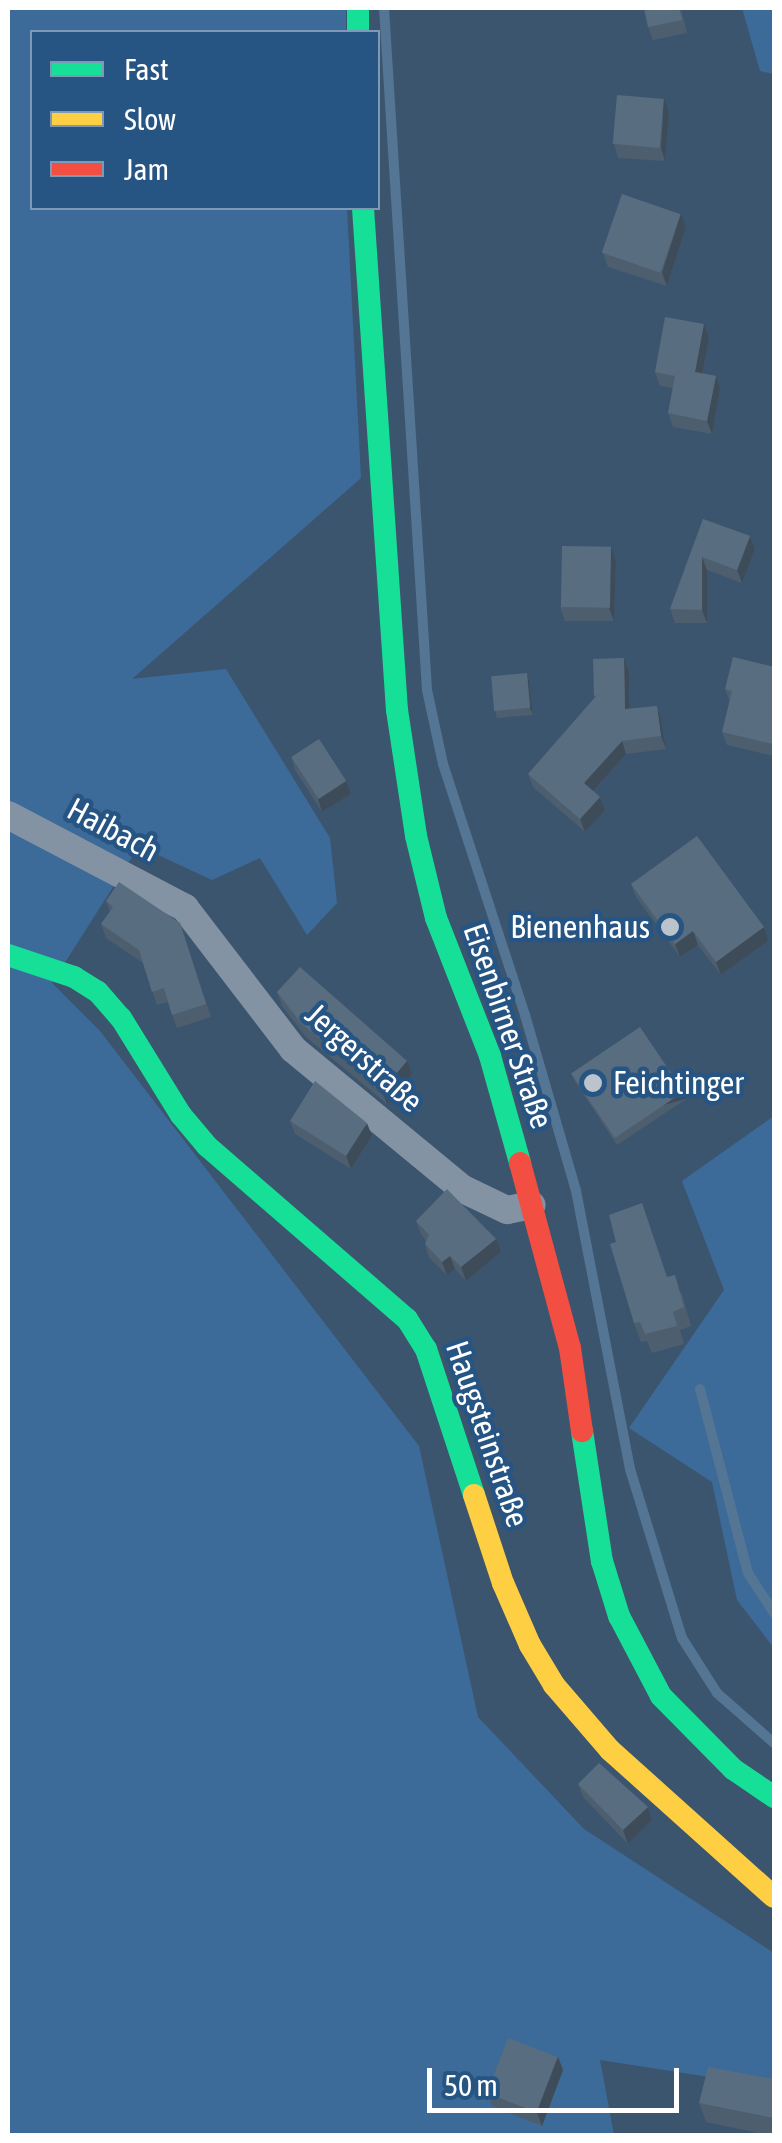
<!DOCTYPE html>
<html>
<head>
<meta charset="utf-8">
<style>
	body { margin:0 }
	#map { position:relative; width:782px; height:2143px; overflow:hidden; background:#3c556e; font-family:"Asap Condensed",sans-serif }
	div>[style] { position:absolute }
	.green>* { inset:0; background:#3c6b99 }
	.stream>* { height:10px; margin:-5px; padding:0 5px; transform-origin:5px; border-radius:5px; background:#557594 }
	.street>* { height:28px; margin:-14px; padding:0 14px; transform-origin:14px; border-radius:14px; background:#8393a4 }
	.fast>* { height:22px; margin:-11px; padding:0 11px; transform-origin:11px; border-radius:11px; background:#16e098 }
	.slow>* { height:22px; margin:-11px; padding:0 11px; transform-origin:11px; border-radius:11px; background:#ffcf43 }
	.jam>* { height:22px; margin:-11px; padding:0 11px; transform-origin:11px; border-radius:11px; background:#f24e42 }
	.wall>* { inset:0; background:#4d5e6f }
	.shaded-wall>* { inset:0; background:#3e4c5a; transform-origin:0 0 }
	.building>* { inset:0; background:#596d81; transform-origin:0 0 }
	.dots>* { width:28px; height:28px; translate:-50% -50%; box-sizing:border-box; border:5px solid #275583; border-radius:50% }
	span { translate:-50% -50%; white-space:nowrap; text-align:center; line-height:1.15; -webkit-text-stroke:9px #275583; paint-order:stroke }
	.street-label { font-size:32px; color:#fff }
	.poi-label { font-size:32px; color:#fff }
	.right { translate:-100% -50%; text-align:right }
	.left { translate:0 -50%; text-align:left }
	.frame { position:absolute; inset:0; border:10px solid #fff; pointer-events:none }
	.legend { position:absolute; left:30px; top:30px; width:350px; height:180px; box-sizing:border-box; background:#275583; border:2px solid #7d99b5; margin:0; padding:12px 18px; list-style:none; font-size:30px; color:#fff }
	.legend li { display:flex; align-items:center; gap:20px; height:50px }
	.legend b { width:50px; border:2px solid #7d99b5 }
	.scale { position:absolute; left:427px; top:2068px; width:252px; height:45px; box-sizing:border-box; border:5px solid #fff; border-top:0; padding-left:12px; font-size:30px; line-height:35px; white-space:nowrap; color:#fff; -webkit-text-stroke:8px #275583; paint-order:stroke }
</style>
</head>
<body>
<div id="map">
	<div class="green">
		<div style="clip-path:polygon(8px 8px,346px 8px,346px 32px,32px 32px,32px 208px,347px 208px,361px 478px,132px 679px,226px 669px,330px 838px,337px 903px,307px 935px,260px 858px,212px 880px,139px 846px,52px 983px,100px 1031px,419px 1446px,478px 1717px,584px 1829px,774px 1953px,774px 2087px,600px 2060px,614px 2135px,8px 2136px)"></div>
		<div style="clip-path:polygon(742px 8px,774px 8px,774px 74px,760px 71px)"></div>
		<div style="clip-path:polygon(774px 1116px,774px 1648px,737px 1600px,712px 1482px,629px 1428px,724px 1290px,682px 1181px)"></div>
	</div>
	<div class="stream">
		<div style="left:384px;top:8px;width:683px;rotate:86.39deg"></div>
		<div style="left:427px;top:690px;width:76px;rotate:77.8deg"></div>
		<div style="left:443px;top:764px;width:264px;rotate:71.9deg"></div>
		<div style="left:525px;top:1015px;width:183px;rotate:73.8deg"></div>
		<div style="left:576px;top:1191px;width:283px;rotate:79deg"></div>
		<div style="left:630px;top:1469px;width:177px;rotate:72.9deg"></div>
		<div style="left:682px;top:1638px;width:65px;rotate:57.5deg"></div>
		<div style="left:717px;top:1693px;width:76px;rotate:41.3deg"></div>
		<div style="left:700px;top:1389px;width:190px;rotate:75.4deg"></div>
		<div style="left:748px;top:1573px;width:48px;rotate:57deg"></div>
	</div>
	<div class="street">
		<div style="left:8px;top:815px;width:200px;rotate:27.7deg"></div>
		<div style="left:185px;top:908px;width:178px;rotate:52.5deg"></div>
		<div style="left:293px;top:1049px;width:220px;rotate:39.5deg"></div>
		<div style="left:463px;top:1189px;width:49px;rotate:25.5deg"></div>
		<div style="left:507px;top:1210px;width:25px;rotate:-11deg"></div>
	</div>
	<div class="fast">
		<div style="left:358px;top:8px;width:24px;rotate:90deg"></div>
		<div style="left:363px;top:208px;width:503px;rotate:86.13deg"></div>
		<div style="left:397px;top:710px;width:127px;rotate:81.4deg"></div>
		<div style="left:416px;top:836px;width:84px;rotate:76.3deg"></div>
		<div style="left:436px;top:918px;width:148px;rotate:68.6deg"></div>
		<div style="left:490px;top:1056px;width:111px;rotate:74.3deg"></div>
		<div style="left:8px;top:955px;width:70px;rotate:18.4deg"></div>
		<div style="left:74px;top:977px;width:28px;rotate:32deg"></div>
		<div style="left:98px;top:992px;width:35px;rotate:49deg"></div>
		<div style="left:121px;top:1018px;width:114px;rotate:58.3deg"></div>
		<div style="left:181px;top:1115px;width:40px;rotate:50deg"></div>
		<div style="left:207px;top:1146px;width:264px;rotate:40.9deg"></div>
		<div style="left:407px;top:1319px;width:36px;rotate:58deg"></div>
		<div style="left:426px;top:1349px;width:154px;rotate:71.8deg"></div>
		<div style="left:582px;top:1431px;width:132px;rotate:81.3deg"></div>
		<div style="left:602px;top:1561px;width:58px;rotate:72.8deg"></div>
		<div style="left:619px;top:1616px;width:90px;rotate:62.3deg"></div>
		<div style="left:661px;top:1696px;width:103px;rotate:45.4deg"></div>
		<div style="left:733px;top:1769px;width:50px;rotate:34.3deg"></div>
	</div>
	<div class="slow">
		<div style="left:474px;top:1495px;width:93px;rotate:71.8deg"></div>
		<div style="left:503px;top:1583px;width:68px;rotate:66.5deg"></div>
		<div style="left:530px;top:1645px;width:47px;rotate:59deg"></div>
		<div style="left:554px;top:1685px;width:86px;rotate:49.3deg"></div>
		<div style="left:610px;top:1750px;width:220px;rotate:41.9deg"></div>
	</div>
	<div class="jam">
		<div style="left:520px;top:1163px;width:192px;rotate:74.9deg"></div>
		<div style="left:570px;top:1348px;width:84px;rotate:81.8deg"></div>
	</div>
	<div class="wall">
		<div style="clip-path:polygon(681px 8px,687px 33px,653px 40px,648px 27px)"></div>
		<div style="clip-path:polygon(669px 112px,665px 161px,618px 158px,614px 144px)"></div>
		<div style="clip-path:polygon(686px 227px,667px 286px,608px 267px,603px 253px)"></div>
		<div style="clip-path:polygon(709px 338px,702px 373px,716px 376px,720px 389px,712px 434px,673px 427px,668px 413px,673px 388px,660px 386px,655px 372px)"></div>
		<div style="clip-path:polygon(703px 519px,750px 536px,755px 549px,742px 583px,707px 570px,707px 623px,675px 623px,670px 609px)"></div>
		<div style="clip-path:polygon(616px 561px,614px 621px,565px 621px,560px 607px)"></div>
		<div style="clip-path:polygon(624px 658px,629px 671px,630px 709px,657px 706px,661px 719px,666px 749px,626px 754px,594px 791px,600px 797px,605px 810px,585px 832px,533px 787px,528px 774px,595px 698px,594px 696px)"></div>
		<div style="clip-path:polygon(774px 667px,774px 756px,727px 745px,722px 732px,730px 702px,725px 689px)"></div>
		<div style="clip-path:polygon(527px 673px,529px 680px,533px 715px,497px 718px,495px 711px)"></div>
		<div style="clip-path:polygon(291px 757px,351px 794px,322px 812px,295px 770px)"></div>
		<div style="clip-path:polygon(631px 884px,768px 941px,721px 975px,698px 945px,680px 957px,636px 897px)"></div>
		<div style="clip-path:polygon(106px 901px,180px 923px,211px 1017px,177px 1028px,168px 1002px,157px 1005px,143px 963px,106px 938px,101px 924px,110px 912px)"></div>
		<div style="clip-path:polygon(277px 992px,412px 1074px,387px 1104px,306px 1037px,282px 1006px)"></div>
		<div style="clip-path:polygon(571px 1073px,684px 1092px,686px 1099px,617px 1145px,574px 1080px)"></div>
		<div style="clip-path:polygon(290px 1121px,372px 1136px,351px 1169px,295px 1134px)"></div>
		<div style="clip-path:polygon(416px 1221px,501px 1252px,466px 1281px,455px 1269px,447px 1275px,429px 1258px,425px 1244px,426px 1241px,421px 1234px)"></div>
		<div style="clip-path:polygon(668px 1277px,682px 1294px,691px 1326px,680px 1330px,684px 1344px,652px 1353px,647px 1341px,641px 1342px,634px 1323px)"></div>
		<div style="clip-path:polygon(578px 1784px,648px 1807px,652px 1820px,628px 1844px,583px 1797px)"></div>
		<div style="clip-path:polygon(558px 2057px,563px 2070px,542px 2126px,492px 2106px,487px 2093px)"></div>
		<div style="clip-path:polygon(774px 2079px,774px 2136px,706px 2122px,699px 2103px)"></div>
	</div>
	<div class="shaded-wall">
		<div style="clip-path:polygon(664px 99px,669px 112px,665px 161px,661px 148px)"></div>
		<div style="clip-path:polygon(681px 214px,686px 227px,667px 286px,662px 273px)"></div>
		<div style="clip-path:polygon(704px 324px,709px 338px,700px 385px,695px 372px)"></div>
		<div style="clip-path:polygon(716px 376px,720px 389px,712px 434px,707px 421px)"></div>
		<div style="clip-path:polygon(750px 536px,755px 549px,742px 583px,737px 570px)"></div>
		<div style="clip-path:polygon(611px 547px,616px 561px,614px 621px,609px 608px)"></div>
		<div style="clip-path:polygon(702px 557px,707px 570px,707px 623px,702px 610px)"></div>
		<div style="clip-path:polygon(624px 658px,629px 671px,630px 722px,625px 709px)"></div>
		<div style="clip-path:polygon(527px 673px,529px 680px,533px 715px,530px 708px)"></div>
		<div style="clip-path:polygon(657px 706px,661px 719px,666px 749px,661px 736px)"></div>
		<div style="clip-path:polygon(622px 741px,626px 754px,589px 796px,584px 783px)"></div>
		<div style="clip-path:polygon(346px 781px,351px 794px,322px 812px,318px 799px)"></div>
		<div style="clip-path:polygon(600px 797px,605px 810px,585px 832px,580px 819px)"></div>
		<div style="clip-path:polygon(764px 927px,768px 941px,721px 975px,716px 962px)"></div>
		<div style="clip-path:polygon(693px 931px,698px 945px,680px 957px,675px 944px)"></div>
		<div style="clip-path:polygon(407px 1061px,412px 1074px,387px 1104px,382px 1090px)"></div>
		<div style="left:684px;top:1092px;width:7px;height:83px;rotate:74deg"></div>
		<div style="clip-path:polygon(367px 1123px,372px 1136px,351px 1169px,346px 1156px)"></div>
		<div style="clip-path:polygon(496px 1239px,501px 1252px,466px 1281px,461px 1267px)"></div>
		<div style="clip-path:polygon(450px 1256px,455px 1269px,447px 1275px,442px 1262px)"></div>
		<div style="clip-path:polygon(648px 1807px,652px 1820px,628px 1844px,623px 1830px)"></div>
		<div style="clip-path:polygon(558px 2057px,563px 2070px,542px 2126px,537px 2112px)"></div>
	</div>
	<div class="building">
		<div style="clip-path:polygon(644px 8px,679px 8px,682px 20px,648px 27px)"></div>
		<div style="left:617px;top:95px;width:47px;height:49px;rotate:5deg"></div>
		<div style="left:622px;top:194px;width:62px;height:62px;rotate:19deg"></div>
		<div style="clip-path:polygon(665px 317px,704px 324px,695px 372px,716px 376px,707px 421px,668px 413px,675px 376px,655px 372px)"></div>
		<div style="clip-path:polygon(703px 519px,750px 536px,737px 570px,702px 557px,702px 610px,670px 609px)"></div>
		<div style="left:562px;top:546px;width:49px;height:61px;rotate:1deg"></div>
		<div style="clip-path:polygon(733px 657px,774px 667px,773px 744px,722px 732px,732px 691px,725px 689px)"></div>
		<div style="clip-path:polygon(624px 658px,625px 709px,657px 706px,661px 736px,622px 741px,584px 783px,600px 797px,580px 819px,528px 774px,597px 695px,594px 696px,593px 659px)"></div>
		<div style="left:527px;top:673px;width:35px;height:36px;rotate:85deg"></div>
		<div style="left:319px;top:739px;width:50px;height:33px;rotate:57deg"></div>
		<div style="clip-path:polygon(697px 836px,764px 927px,716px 962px,693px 931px,675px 944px,631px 884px)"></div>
		<div style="clip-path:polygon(119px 882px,180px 923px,206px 1004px,172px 1015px,164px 988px,152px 992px,139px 950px,101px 924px,113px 907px,106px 901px)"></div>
		<div style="clip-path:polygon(300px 967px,407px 1061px,382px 1090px,301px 1023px,277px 992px)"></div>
		<div style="left:640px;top:1027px;width:78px;height:83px;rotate:56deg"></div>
		<div style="clip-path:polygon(315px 1081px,367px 1123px,346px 1156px,290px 1121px)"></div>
		<div style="clip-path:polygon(447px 1189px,496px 1239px,461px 1267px,450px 1256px,442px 1262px,425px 1244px,429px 1235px,416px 1221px)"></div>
		<div style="clip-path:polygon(642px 1203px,667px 1277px,675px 1275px,684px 1307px,673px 1312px,677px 1326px,645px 1334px,640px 1322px,634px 1323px,610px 1244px,616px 1242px,609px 1215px)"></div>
		<div style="clip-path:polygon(599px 1763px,648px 1807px,623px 1830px,578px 1784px)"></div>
		<div style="left:508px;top:2038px;width:53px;height:59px;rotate:21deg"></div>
		<div style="clip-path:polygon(708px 2067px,774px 2079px,774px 2118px,699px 2103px)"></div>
	</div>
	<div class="dots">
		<div style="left:670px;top:927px;background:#bbc4cc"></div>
		<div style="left:593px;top:1083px;background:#bbc4cc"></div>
	</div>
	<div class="street-label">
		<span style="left:113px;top:830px;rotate:28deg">Haibach</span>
		<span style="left:508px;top:1026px;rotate:71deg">Eisenbirner Straße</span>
		<span style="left:364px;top:1058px;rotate:42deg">Jergerstraße</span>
		<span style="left:487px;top:1434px;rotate:71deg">Haugsteinstraße</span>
	</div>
	<div class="poi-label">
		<span class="right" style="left:650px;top:927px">Bienenhaus</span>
		<span class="left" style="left:613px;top:1083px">Feichtinger</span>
	</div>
	<div class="frame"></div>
	<ul class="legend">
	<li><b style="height:12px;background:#16e098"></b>Fast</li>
	<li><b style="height:12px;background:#ffcf43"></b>Slow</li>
	<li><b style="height:12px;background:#f24e42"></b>Jam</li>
	</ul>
	<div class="scale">50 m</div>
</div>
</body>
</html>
